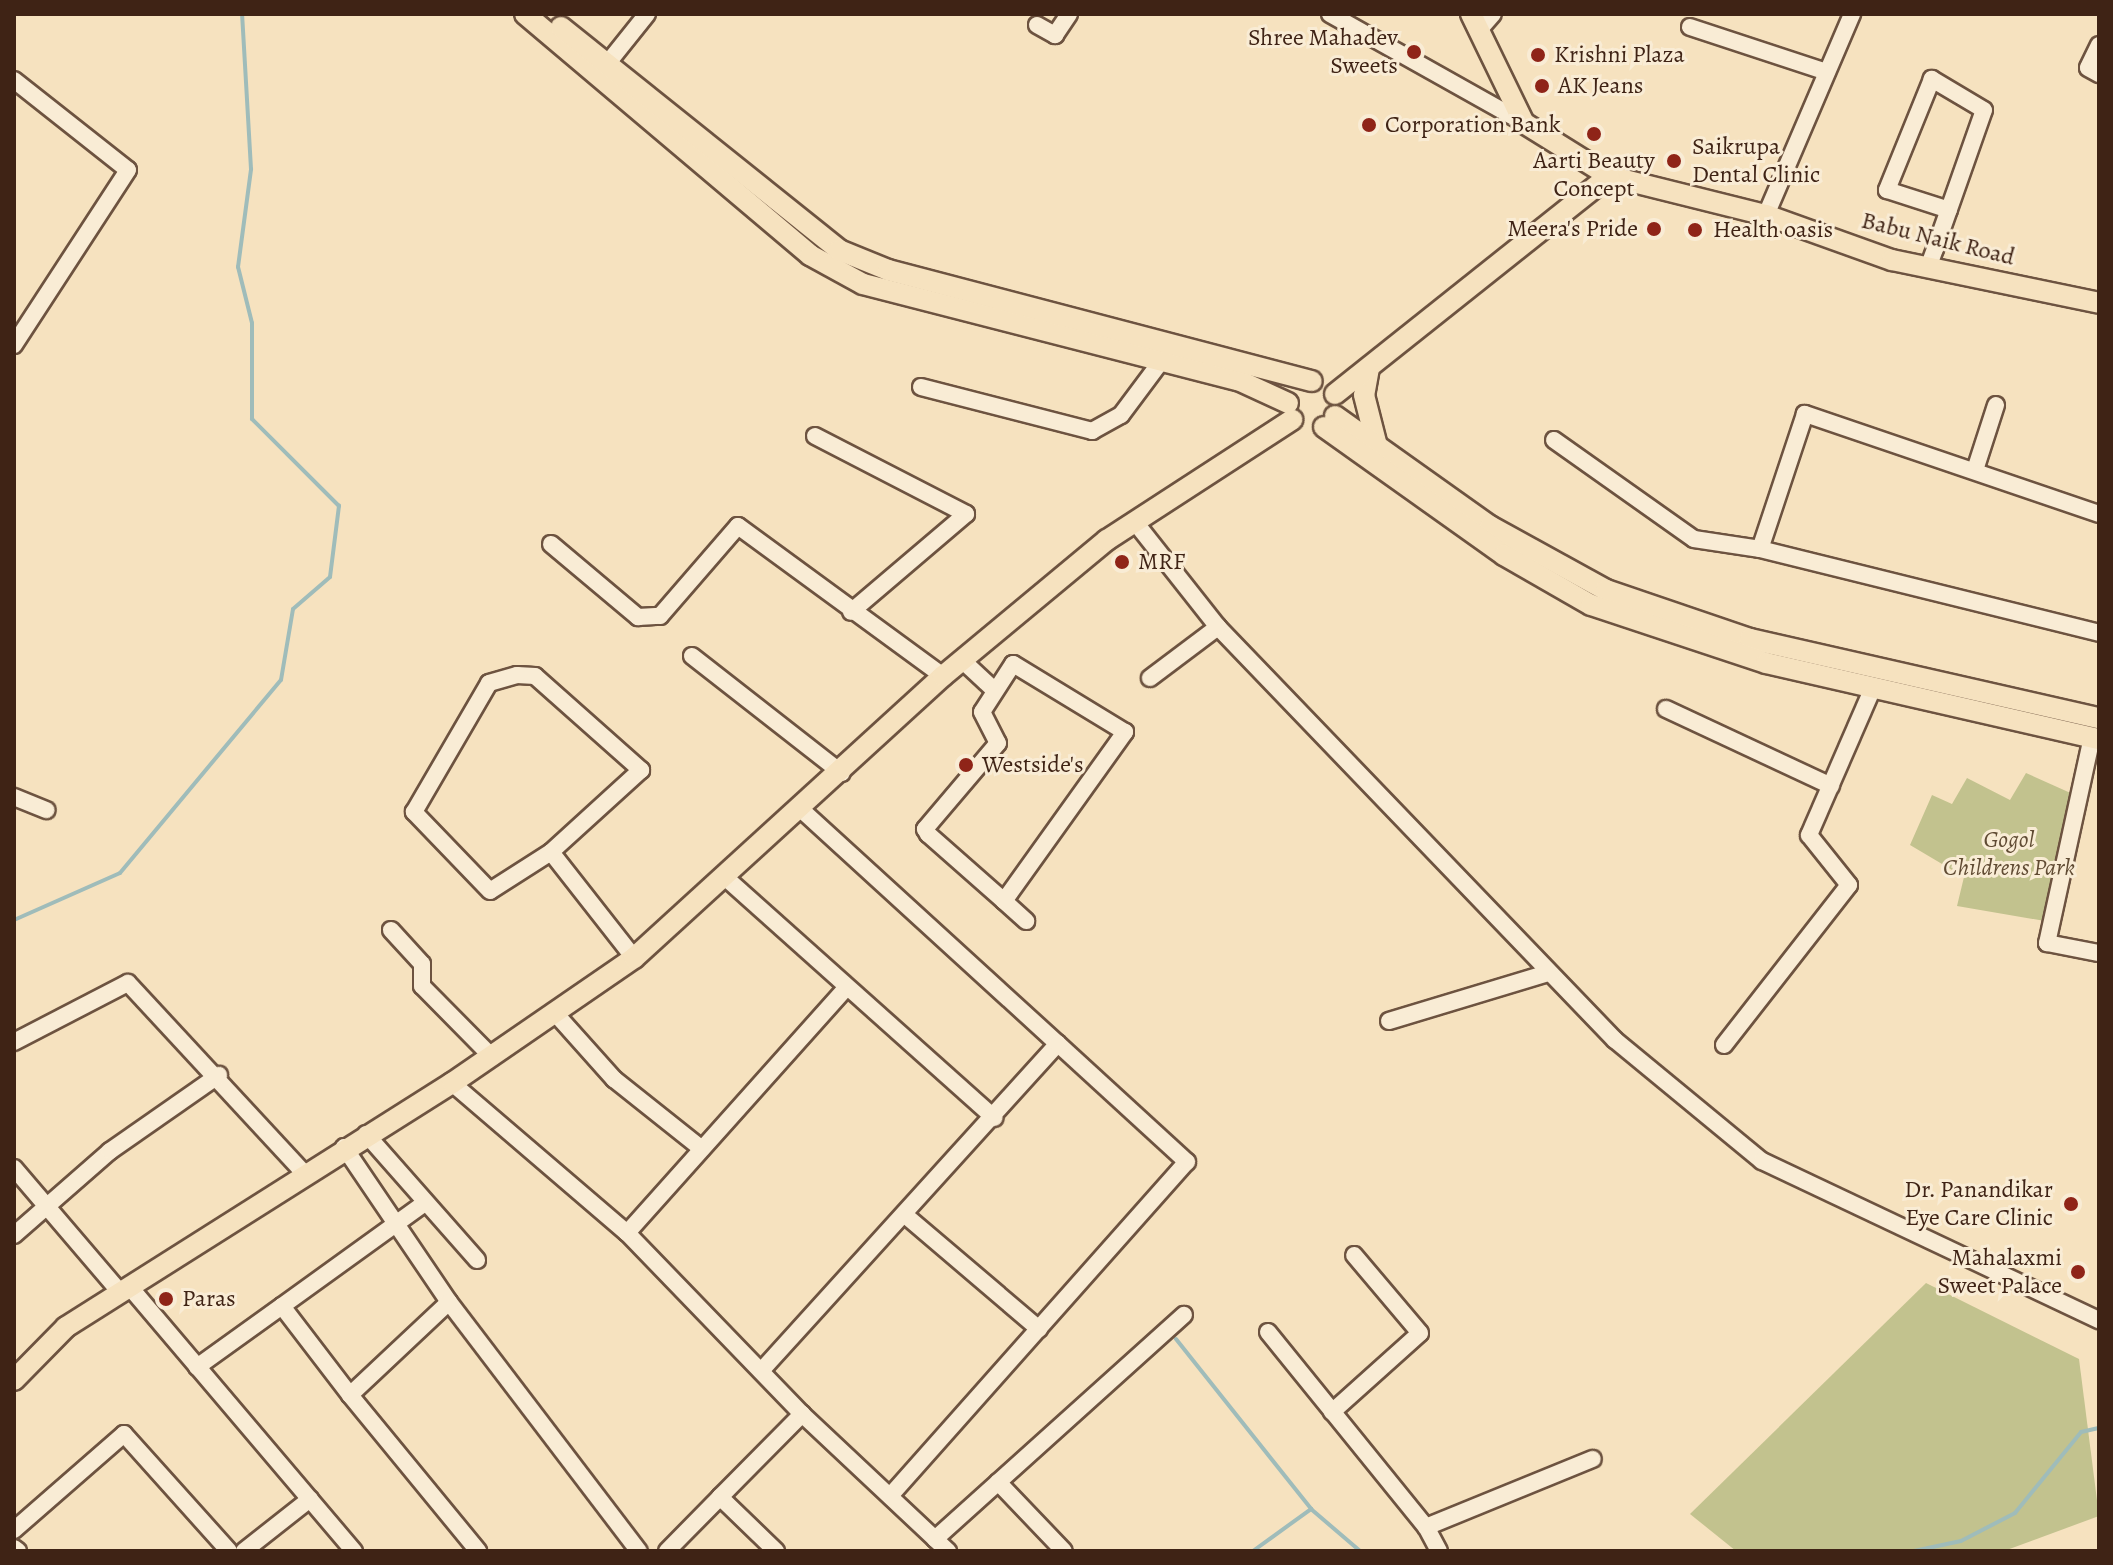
<!DOCTYPE html>
<html>
<head>
<meta charset="utf-8">
<style>
	body { margin:0 }
	#map { position:relative; width:2113px; height:1565px; overflow:hidden; background:#f6e2bf; font-family:Alegreya,serif }
	div>[style] { position:absolute }
	.green>* { inset:0; background:#c2c28e }
	.stream>* { height:4px; margin:-2px; padding:0 2px; transform-origin:2px; border-radius:2px; background:#9fbcba }
	.roads { filter:drop-shadow(2px 0 #6d5340) drop-shadow(-2px 0 #6d5340) drop-shadow(0 2px #6d5340) drop-shadow(0 -2px #6d5340) }
	.minor>* { height:16px; margin:-8px; padding:0 8px; transform-origin:8px; border-radius:8px; background:#f9ecd5 }
	.major>* { height:20px; margin:-10px; padding:0 10px; transform-origin:10px; border-radius:10px; background:#f6e2bf }
	.dots>* { width:22px; height:22px; translate:-50% -50%; box-sizing:border-box; border:4px solid #f9ecd5; border-radius:50% }
	span { translate:-50% -50%; white-space:nowrap; text-align:center; line-height:1.15; -webkit-text-stroke:6px #f9ecd5; paint-order:stroke }
	.poi-label { font-size:24px; color:#3f2315 }
	.right { translate:-100% -50%; text-align:right }
	.left { translate:0 -50%; text-align:left }
	.street-label { font-size:24px; color:#3f2315 }
	.park-label { font-size:24px; color:#604b33; font-style:italic }
	.frame { position:absolute; inset:0; border:16px solid #3f2315; pointer-events:none }
</style>
</head>
<body>
<div id="map">
	<div class="green">
		<div style="clip-path:polygon(2026px 773px,2075px 795px,2045px 921px,1957px 906px,1964px 877px,1910px 845px,1932px 795px,1952px 804px,1967px 778px,2010px 800px)"></div>
		<div style="clip-path:polygon(1926px 1283px,2079px 1359px,2099px 1516px,2004px 1551px,1736px 1551px,1690px 1514px)"></div>
	</div>
	<div class="stream">
		<div style="left:14px;top:920px;width:116px;rotate:-23.9deg"></div>
		<div style="left:120px;top:873px;width:251px;rotate:-50.2deg"></div>
		<div style="left:281px;top:680px;width:72px;rotate:-80.4deg"></div>
		<div style="left:293px;top:609px;width:49px;rotate:-40.9deg"></div>
		<div style="left:330px;top:577px;width:72px;rotate:-82.8deg"></div>
		<div style="left:339px;top:506px;width:123px;rotate:-135deg"></div>
		<div style="left:252px;top:419px;width:96px;rotate:-90deg"></div>
		<div style="left:252px;top:323px;width:58px;rotate:-104deg"></div>
		<div style="left:238px;top:267px;width:99px;rotate:-82.4deg"></div>
		<div style="left:251px;top:169px;width:155px;rotate:-93.3deg"></div>
		<div style="left:1176px;top:1339px;width:217px;rotate:51.5deg"></div>
		<div style="left:1311px;top:1509px;width:65px;rotate:40.6deg"></div>
		<div style="left:1253px;top:1551px;width:72px;rotate:-35.9deg"></div>
		<div style="left:1914px;top:1551px;width:48px;rotate:-12deg"></div>
		<div style="left:1961px;top:1541px;width:61px;rotate:-27.4deg"></div>
		<div style="left:2015px;top:1513px;width:104px;rotate:-50.8deg"></div>
		<div style="left:2081px;top:1432px;width:18px;rotate:-13deg"></div>
	</div>
	<div class="roads">
		<div class="minor">
			<div style="left:1330px;top:14px;width:223px;rotate:29.3deg"></div>
			<div style="left:1037px;top:25px;width:21px;rotate:29deg"></div>
			<div style="left:1055px;top:35px;width:25px;rotate:-56deg"></div>
			<div style="left:1690px;top:27px;width:144px;rotate:18.2deg"></div>
			<div style="left:1479px;top:30px;width:21px;rotate:-49deg"></div>
			<div style="left:2099px;top:45px;width:25px;rotate:116deg"></div>
			<div style="left:2088px;top:68px;width:13px;rotate:29deg"></div>
			<div style="left:607px;top:64px;width:64px;rotate:-51.3deg"></div>
			<div style="left:14px;top:80px;width:145px;rotate:38.3deg"></div>
			<div style="left:128px;top:170px;width:209px;rotate:123.1deg"></div>
			<div style="left:1766px;top:215px;width:219px;rotate:-66.8deg"></div>
			<div style="left:1928px;top:268px;width:20px;rotate:-70deg"></div>
			<div style="left:1935px;top:249px;width:147px;rotate:-70.6deg"></div>
			<div style="left:1984px;top:110px;width:61px;rotate:-149.2deg"></div>
			<div style="left:1932px;top:79px;width:120px;rotate:112.1deg"></div>
			<div style="left:1887px;top:190px;width:65px;rotate:17.9deg"></div>
			<div style="left:921px;top:387px;width:177px;rotate:14.4deg"></div>
			<div style="left:1092px;top:431px;width:33px;rotate:-29deg"></div>
			<div style="left:1121px;top:415px;width:69px;rotate:-53.3deg"></div>
			<div style="left:815px;top:436px;width:170px;rotate:27.3deg"></div>
			<div style="left:966px;top:514px;width:151px;rotate:139.6deg"></div>
			<div style="left:1554px;top:440px;width:171px;rotate:35.3deg"></div>
			<div style="left:1694px;top:539px;width:67px;rotate:8.6deg"></div>
			<div style="left:1976px;top:467px;width:65px;rotate:-72.1deg"></div>
			<div style="left:2099px;top:514px;width:311px;rotate:-161.2deg"></div>
			<div style="left:1805px;top:414px;width:142px;rotate:108.4deg"></div>
			<div style="left:1760px;top:549px;width:349px;rotate:13.9deg"></div>
			<div style="left:1135px;top:522px;width:134px;rotate:51.7deg"></div>
			<div style="left:1218px;top:627px;width:573px;rotate:46.13deg"></div>
			<div style="left:1615px;top:1040px;width:190px;rotate:39.5deg"></div>
			<div style="left:1762px;top:1161px;width:373px;rotate:25.3deg"></div>
			<div style="left:551px;top:544px;width:114px;rotate:40deg"></div>
			<div style="left:638px;top:617px;width:22px;rotate:-3deg"></div>
			<div style="left:660px;top:616px;width:119px;rotate:-49.1deg"></div>
			<div style="left:738px;top:526px;width:254px;rotate:36.2deg"></div>
			<div style="left:692px;top:656px;width:190px;rotate:38deg"></div>
			<div style="left:962px;top:660px;width:41px;rotate:43deg"></div>
			<div style="left:517px;top:675px;width:18px;rotate:3deg"></div>
			<div style="left:535px;top:676px;width:142px;rotate:41.6deg"></div>
			<div style="left:641px;top:770px;width:122px;rotate:137.7deg"></div>
			<div style="left:551px;top:852px;width:72px;rotate:147.4deg"></div>
			<div style="left:490px;top:891px;width:110px;rotate:-133.9deg"></div>
			<div style="left:414px;top:812px;width:149px;rotate:-59.8deg"></div>
			<div style="left:489px;top:683px;width:29px;rotate:-16deg"></div>
			<div style="left:1150px;top:678px;width:85px;rotate:-36.9deg"></div>
			<div style="left:1666px;top:709px;width:182px;rotate:25deg"></div>
			<div style="left:2092px;top:737px;width:211px;rotate:102.3deg"></div>
			<div style="left:2047px;top:943px;width:53px;rotate:10.9deg"></div>
			<div style="left:14px;top:797px;width:35px;rotate:22deg"></div>
			<div style="left:551px;top:852px;width:135px;rotate:51.9deg"></div>
			<div style="left:726px;top:878px;width:360px;rotate:41.8deg"></div>
			<div style="left:1004px;top:901px;width:208px;rotate:-54.4deg"></div>
			<div style="left:1125px;top:732px;width:131px;rotate:-148.7deg"></div>
			<div style="left:1013px;top:664px;width:57px;rotate:122.9deg"></div>
			<div style="left:982px;top:712px;width:35px;rotate:63deg"></div>
			<div style="left:998px;top:743px;width:113px;rotate:130.3deg"></div>
			<div style="left:925px;top:829px;width:6px;rotate:59deg"></div>
			<div style="left:928px;top:834px;width:101px;rotate:41.4deg"></div>
			<div style="left:1004px;top:901px;width:30px;rotate:42deg"></div>
			<div style="left:391px;top:930px;width:46px;rotate:47.6deg"></div>
			<div style="left:422px;top:964px;width:22px;rotate:90deg"></div>
			<div style="left:422px;top:986px;width:100px;rotate:45.4deg"></div>
			<div style="left:555px;top:1013px;width:89px;rotate:48.2deg"></div>
			<div style="left:614px;top:1079px;width:112px;rotate:38.5deg"></div>
			<div style="left:1389px;top:1021px;width:166px;rotate:-16.8deg"></div>
			<div style="left:14px;top:1042px;width:128px;rotate:-27.4deg"></div>
			<div style="left:128px;top:983px;width:258px;rotate:47.2deg"></div>
			<div style="left:1724px;top:1045px;width:203px;rotate:-52deg"></div>
			<div style="left:1849px;top:885px;width:64px;rotate:-128.7deg"></div>
			<div style="left:1809px;top:835px;width:158px;rotate:-66.5deg"></div>
			<div style="left:452px;top:1083px;width:230px;rotate:40.6deg"></div>
			<div style="left:366px;top:1134px;width:168px;rotate:48.6deg"></div>
			<div style="left:344px;top:1147px;width:187px;rotate:55.9deg"></div>
			<div style="left:449px;top:1302px;width:313px;rotate:52.7deg"></div>
			<div style="left:14px;top:1168px;width:163px;rotate:49.5deg"></div>
			<div style="left:905px;top:1215px;width:176px;rotate:40.4deg"></div>
			<div style="left:14px;top:1235px;width:128px;rotate:-41.2deg"></div>
			<div style="left:110px;top:1151px;width:133px;rotate:-34.9deg"></div>
			<div style="left:129px;top:1286px;width:348px;rotate:49.7deg"></div>
			<div style="left:449px;top:1302px;width:136px;rotate:136.8deg"></div>
			<div style="left:350px;top:1395px;width:202px;rotate:50.6deg"></div>
			<div style="left:1268px;top:1332px;width:251px;rotate:51deg"></div>
			<div style="left:197px;top:1367px;width:105px;rotate:-35.7deg"></div>
			<div style="left:761px;top:1371px;width:442px;rotate:-47.8deg"></div>
			<div style="left:1058px;top:1044px;width:345px;rotate:-137.6deg"></div>
			<div style="left:350px;top:1395px;width:112px;rotate:-127.4deg"></div>
			<div style="left:282px;top:1306px;width:176px;rotate:-35.8deg"></div>
			<div style="left:1332px;top:1412px;width:118px;rotate:-41.9deg"></div>
			<div style="left:1420px;top:1333px;width:102px;rotate:-130.2deg"></div>
			<div style="left:802px;top:1414px;width:252px;rotate:-134deg"></div>
			<div style="left:627px;top:1233px;width:330px;rotate:-48.2deg"></div>
			<div style="left:998px;top:1482px;width:95px;rotate:46.3deg"></div>
			<div style="left:890px;top:1496px;width:447px;rotate:-48.4deg"></div>
			<div style="left:1187px;top:1162px;width:175px;rotate:-137.5deg"></div>
			<div style="left:720px;top:1497px;width:117px;rotate:-45.3deg"></div>
			<div style="left:802px;top:1414px;width:183px;rotate:43.2deg"></div>
			<div style="left:935px;top:1539px;width:335px;rotate:-42deg"></div>
			<div style="left:14px;top:1530px;width:146px;rotate:-41.1deg"></div>
			<div style="left:124px;top:1434px;width:157px;rotate:48.1deg"></div>
			<div style="left:935px;top:1539px;width:18px;rotate:43deg"></div>
			<div style="left:14px;top:1548px;width:5px;rotate:37deg"></div>
			<div style="left:244px;top:1551px;width:84px;rotate:-38.2deg"></div>
			<div style="left:667px;top:1551px;width:76px;rotate:-45.5deg"></div>
			<div style="left:720px;top:1497px;width:78px;rotate:44deg"></div>
			<div style="left:1439px;top:1551px;width:27px;rotate:-118deg"></div>
			<div style="left:1426px;top:1527px;width:180px;rotate:-22.2deg"></div>
		</div>
		<div class="major">
			<div style="left:525px;top:14px;width:373px;rotate:40.2deg"></div>
			<div style="left:810px;top:255px;width:60px;rotate:28.7deg"></div>
			<div style="left:863px;top:284px;width:387px;rotate:14.4deg"></div>
			<div style="left:1238px;top:380px;width:55px;rotate:24.7deg"></div>
			<div style="left:1471px;top:14px;width:121px;rotate:64.1deg"></div>
			<div style="left:1524px;top:123px;width:100px;rotate:31.9deg"></div>
			<div style="left:1609px;top:176px;width:162px;rotate:14deg"></div>
			<div style="left:1766px;top:215px;width:134px;rotate:19.7deg"></div>
			<div style="left:1892px;top:260px;width:211px;rotate:11.7deg"></div>
			<div style="left:561px;top:27px;width:356px;rotate:38.7deg"></div>
			<div style="left:839px;top:250px;width:53px;rotate:22.2deg"></div>
			<div style="left:888px;top:270px;width:438px;rotate:14.7deg"></div>
			<div style="left:1369px;top:368px;width:27px;rotate:100deg"></div>
			<div style="left:1364px;top:395px;width:49px;rotate:75.7deg"></div>
			<div style="left:1335px;top:394px;width:350px;rotate:-38.5deg"></div>
			<div style="left:1335px;top:416px;width:190px;rotate:35.4deg"></div>
			<div style="left:1490px;top:526px;width:132px;rotate:28.9deg"></div>
			<div style="left:1606px;top:590px;width:152px;rotate:18.8deg"></div>
			<div style="left:1750px;top:639px;width:358px;rotate:12.8deg"></div>
			<div style="left:1324px;top:427px;width:221px;rotate:35.4deg"></div>
			<div style="left:1504px;top:555px;width:100px;rotate:29.9deg"></div>
			<div style="left:1591px;top:605px;width:184px;rotate:18.3deg"></div>
			<div style="left:1766px;top:663px;width:342px;rotate:12.9deg"></div>
			<div style="left:14px;top:1380px;width:74px;rotate:-45.5deg"></div>
			<div style="left:66px;top:1327px;width:457px;rotate:-32.3deg"></div>
			<div style="left:452px;top:1083px;width:221px;rotate:-34.5deg"></div>
			<div style="left:634px;top:958px;width:418px;rotate:-42.4deg"></div>
			<div style="left:943px;top:676px;width:213px;rotate:-39.7deg"></div>
			<div style="left:1107px;top:540px;width:221px;rotate:-33deg"></div>
		</div>
	</div>
	<div class="dots">
		<div style="left:1414px;top:52px;background:#8f2418"></div>
		<div style="left:1538px;top:55px;background:#8f2418"></div>
		<div style="left:1542px;top:86px;background:#8f2418"></div>
		<div style="left:1369px;top:125px;background:#8f2418"></div>
		<div style="left:1594px;top:134px;background:#8f2418"></div>
		<div style="left:1674px;top:161px;background:#8f2418"></div>
		<div style="left:1654px;top:229px;background:#8f2418"></div>
		<div style="left:1695px;top:230px;background:#8f2418"></div>
		<div style="left:1122px;top:562px;background:#8f2418"></div>
		<div style="left:966px;top:765px;background:#8f2418"></div>
		<div style="left:2071px;top:1204px;background:#8f2418"></div>
		<div style="left:2078px;top:1272px;background:#8f2418"></div>
		<div style="left:166px;top:1299px;background:#8f2418"></div>
	</div>
	<div class="poi-label">
		<span class="right" style="left:1398px;top:52px">Shree Mahadev<br>Sweets</span>
		<span class="left" style="left:1554px;top:55px">Krishni Plaza</span>
		<span class="left" style="left:1558px;top:86px">AK Jeans</span>
		<span class="left" style="left:1385px;top:125px">Corporation Bank</span>
		<span class="left" style="left:1692px;top:161px">Saikrupa<br>Dental Clinic</span>
		<span style="left:1594px;top:175px">Aarti Beauty<br>Concept</span>
		<span class="right" style="left:1638px;top:229px">Meera's Pride</span>
		<span class="left" style="left:1713px;top:230px">Health oasis</span>
		<span class="left" style="left:1138px;top:562px">MRF</span>
		<span class="left" style="left:982px;top:765px">Westside's</span>
		<span class="right" style="left:2053px;top:1204px">Dr. Panandikar<br>Eye Care Clinic</span>
		<span class="right" style="left:2062px;top:1272px">Mahalaxmi<br>Sweet Palace</span>
		<span class="left" style="left:182px;top:1299px">Paras</span>
	</div>
	<div class="street-label">
		<span style="left:1938px;top:239px;rotate:14deg">Babu Naik Road</span>
	</div>
	<div class="park-label">
		<span style="left:2009px;top:854px">Gogol<br>Childrens Park</span>
	</div>
	<div class="frame"></div>
</div>
</body>
</html>
